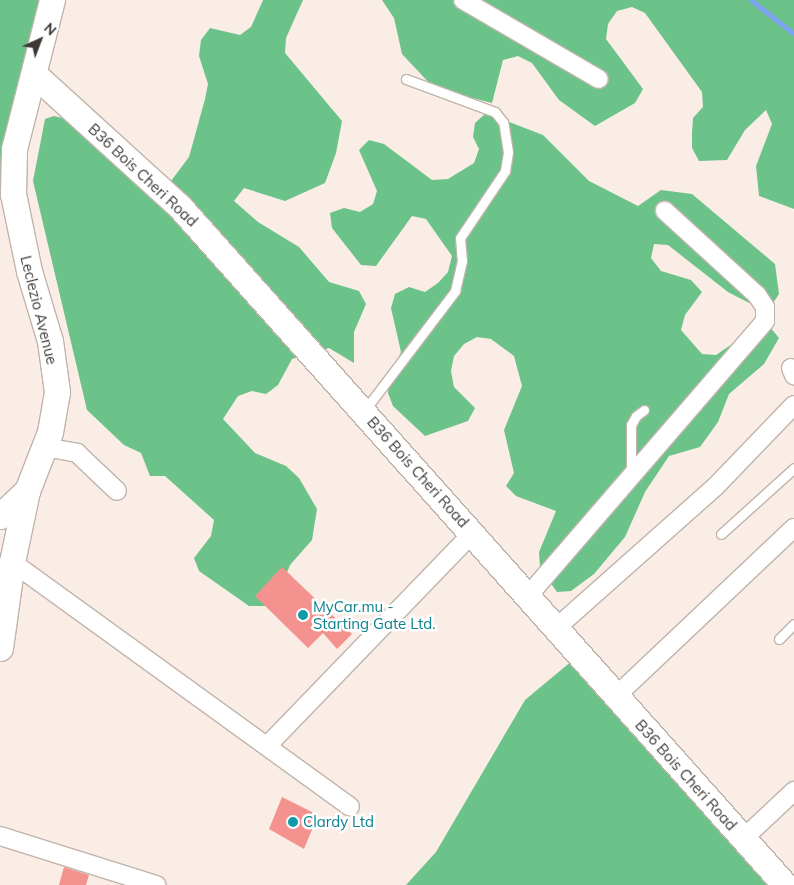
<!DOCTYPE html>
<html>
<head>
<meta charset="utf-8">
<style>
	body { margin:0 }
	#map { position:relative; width:794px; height:885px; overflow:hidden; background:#faede5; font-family:Mulish,sans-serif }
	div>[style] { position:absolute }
	.forest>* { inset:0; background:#6bc38a }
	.stream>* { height:5px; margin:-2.5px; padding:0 2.5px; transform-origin:2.5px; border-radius:2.5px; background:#7ea4f0 }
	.building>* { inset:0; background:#f4928f }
	.roads { filter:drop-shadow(1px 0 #c0b4ab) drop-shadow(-1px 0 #c0b4ab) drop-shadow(0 1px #c0b4ab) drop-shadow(0 -1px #c0b4ab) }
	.lane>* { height:9px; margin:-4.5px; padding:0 4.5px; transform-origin:4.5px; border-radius:4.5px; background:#fff }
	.street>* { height:18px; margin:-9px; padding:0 9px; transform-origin:9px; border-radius:9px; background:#fff }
	.secondary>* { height:25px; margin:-12.5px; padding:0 12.5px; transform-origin:12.5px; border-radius:12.5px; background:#fff }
	.dots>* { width:14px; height:14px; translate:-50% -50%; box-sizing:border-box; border:2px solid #fff; border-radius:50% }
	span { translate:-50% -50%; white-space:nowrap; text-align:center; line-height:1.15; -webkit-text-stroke:5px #fff; paint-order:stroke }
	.street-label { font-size:15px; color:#3e3936 }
	.culture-label { font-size:15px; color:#0d838f }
	.left { translate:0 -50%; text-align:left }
	.north { position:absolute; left:15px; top:15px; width:50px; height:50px; -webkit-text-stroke:4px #fff; paint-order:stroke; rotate:43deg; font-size:14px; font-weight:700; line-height:20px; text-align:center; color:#3e3936 }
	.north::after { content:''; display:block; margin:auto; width:18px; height:22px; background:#3e3936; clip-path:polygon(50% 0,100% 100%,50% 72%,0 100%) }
</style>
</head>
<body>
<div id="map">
	<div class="forest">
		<div style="clip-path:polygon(0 0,62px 0,13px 198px,0 195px)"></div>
		<div style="clip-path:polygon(263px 0,303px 0,286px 38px,285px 53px,342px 121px,336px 153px,325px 183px,285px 201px,244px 188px,234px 201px,258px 222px,299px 247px,329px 282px,359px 291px,366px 304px,354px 332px,354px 363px,329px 348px,292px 359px,278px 385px,266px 394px,252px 391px,238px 396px,223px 419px,255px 453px,286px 466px,299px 478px,317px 509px,312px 540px,290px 565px,277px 596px,265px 606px,249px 606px,199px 571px,194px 558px,211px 536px,214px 520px,165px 476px,150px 476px,141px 453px,124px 445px,87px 410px,33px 181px,45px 119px,54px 116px,98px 127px,171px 181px,189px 157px,205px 99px,208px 84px,199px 56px,201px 40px,210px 28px,240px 35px,251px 27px)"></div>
		<div style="clip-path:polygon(382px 0,794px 0,794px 209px,759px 196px,756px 166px,772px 124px,766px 110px,745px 130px,727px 160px,699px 161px,692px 148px,692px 133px,693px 118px,703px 107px,702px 92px,645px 13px,632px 7px,617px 11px,608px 24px,606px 39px,643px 89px,635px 103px,595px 126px,559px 100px,532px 63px,518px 56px,503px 60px,492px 103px,434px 88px,402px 54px,394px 18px)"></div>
		<div style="clip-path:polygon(486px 113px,543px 135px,589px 181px,638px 206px,661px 190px,692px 194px,775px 264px,779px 294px,771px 306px,755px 306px,728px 292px,668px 245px,654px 244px,651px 258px,661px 271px,691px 280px,702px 292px,685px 315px,681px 330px,702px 354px,716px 355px,754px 329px,769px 326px,779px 338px,764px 364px,729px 394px,718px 422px,700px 447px,669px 456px,645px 492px,625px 537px,594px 574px,571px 591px,557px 592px,540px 568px,539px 552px,556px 511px,516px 496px,506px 486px,514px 473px,504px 430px,522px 386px,514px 356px,491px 339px,477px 337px,464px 344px,454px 356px,451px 371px,454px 387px,475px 408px,468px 421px,425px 436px,393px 406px,388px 393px,389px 378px,401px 352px,391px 308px,395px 294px,409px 287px,425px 292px,438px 283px,448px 272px,452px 256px,426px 219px,412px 216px,376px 266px,361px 265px,332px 228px,330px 213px,344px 208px,360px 212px,373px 204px,377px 191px,359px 150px,369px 140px,384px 144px,432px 180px,448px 179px,474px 163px,479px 149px,473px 137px,475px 123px)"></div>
		<div style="clip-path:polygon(573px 660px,777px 885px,406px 885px,436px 852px,525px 700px)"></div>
	</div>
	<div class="stream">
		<div style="left:751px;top:0;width:55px;rotate:38.3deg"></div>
	</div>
	<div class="building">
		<div style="clip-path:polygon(282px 567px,352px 634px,337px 649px,323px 633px,308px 648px,255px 596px)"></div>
		<div style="clip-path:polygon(282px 797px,318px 815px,304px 849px,269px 829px)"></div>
		<div style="clip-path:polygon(64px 867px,89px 875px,86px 885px,59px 885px)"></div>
	</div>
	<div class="roads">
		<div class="lane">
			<div style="left:364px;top:411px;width:151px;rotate:-52.8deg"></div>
			<div style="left:455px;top:291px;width:31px;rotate:-77deg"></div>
			<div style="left:462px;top:261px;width:23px;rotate:-95deg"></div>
			<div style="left:460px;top:238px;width:81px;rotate:-56.1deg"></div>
			<div style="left:505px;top:171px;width:19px;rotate:-81deg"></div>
			<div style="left:508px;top:152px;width:30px;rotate:-99deg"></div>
			<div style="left:503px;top:122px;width:13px;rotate:-129deg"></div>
			<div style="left:495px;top:112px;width:95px;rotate:-159.7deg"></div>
			<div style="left:631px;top:471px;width:46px;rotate:-90deg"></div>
			<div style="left:631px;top:425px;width:10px;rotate:-61deg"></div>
			<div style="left:636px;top:416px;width:10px;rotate:-37deg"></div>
			<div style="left:721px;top:534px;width:98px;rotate:-42.1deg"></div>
			<div style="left:779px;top:639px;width:21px;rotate:-45deg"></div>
		</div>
		<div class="street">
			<div style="left:463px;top:0;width:157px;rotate:30.2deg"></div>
			<div style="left:791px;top:368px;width:8px;rotate:67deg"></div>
			<div style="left:44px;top:447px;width:34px;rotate:10deg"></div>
			<div style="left:77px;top:453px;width:55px;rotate:43.5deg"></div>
			<div style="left:12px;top:562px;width:417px;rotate:35.9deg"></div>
			<div style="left:527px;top:597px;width:364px;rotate:-49.2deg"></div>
			<div style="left:765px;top:321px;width:14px;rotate:-90deg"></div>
			<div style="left:765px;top:307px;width:14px;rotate:-124deg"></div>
			<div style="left:757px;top:295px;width:125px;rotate:-137.6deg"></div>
			<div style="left:555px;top:629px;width:215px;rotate:-41.6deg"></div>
			<div style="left:716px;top:486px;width:112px;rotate:-46.1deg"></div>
			<div style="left:615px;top:697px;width:246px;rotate:-43.4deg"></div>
			<div style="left:267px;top:746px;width:295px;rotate:-46deg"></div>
			<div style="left:0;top:836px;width:164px;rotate:17.4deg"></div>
			<div style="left:744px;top:838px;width:69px;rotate:-43.2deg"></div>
		</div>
		<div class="secondary">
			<div style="left:35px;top:75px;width:196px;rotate:42.3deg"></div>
			<div style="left:180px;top:207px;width:909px;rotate:48.26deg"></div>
			<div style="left:0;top:516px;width:37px;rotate:-43deg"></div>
			<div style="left:0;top:648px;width:87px;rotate:-82.1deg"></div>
			<div style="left:12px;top:562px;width:73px;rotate:-78.1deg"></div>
			<div style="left:27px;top:491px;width:63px;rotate:-68.7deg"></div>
			<div style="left:50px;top:432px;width:41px;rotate:-80.1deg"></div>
			<div style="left:57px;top:392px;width:51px;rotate:-97.8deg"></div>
			<div style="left:50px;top:341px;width:73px;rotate:-106.7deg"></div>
			<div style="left:29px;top:271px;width:79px;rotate:-101.7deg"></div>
			<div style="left:13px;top:194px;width:45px;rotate:-88.7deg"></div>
			<div style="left:14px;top:149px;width:154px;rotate:-75.7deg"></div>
		</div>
	</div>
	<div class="dots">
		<div style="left:303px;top:615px;background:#0f9aa8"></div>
		<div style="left:293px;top:822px;background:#0f9aa8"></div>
	</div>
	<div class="street-label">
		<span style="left:143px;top:175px;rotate:43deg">B36 Bois Cheri Road</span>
		<span style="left:39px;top:310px;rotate:76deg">Leclezio Avenue</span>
		<span style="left:418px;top:472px;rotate:48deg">B36 Bois Cheri Road</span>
		<span style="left:686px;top:775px;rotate:48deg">B36 Bois Cheri Road</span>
	</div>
	<div class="culture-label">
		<span class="left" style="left:313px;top:615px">MyCar.mu -<br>Starting Gate Ltd.</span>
		<span class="left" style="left:303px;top:822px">Clardy Ltd</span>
	</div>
	<div class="north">N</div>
</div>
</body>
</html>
